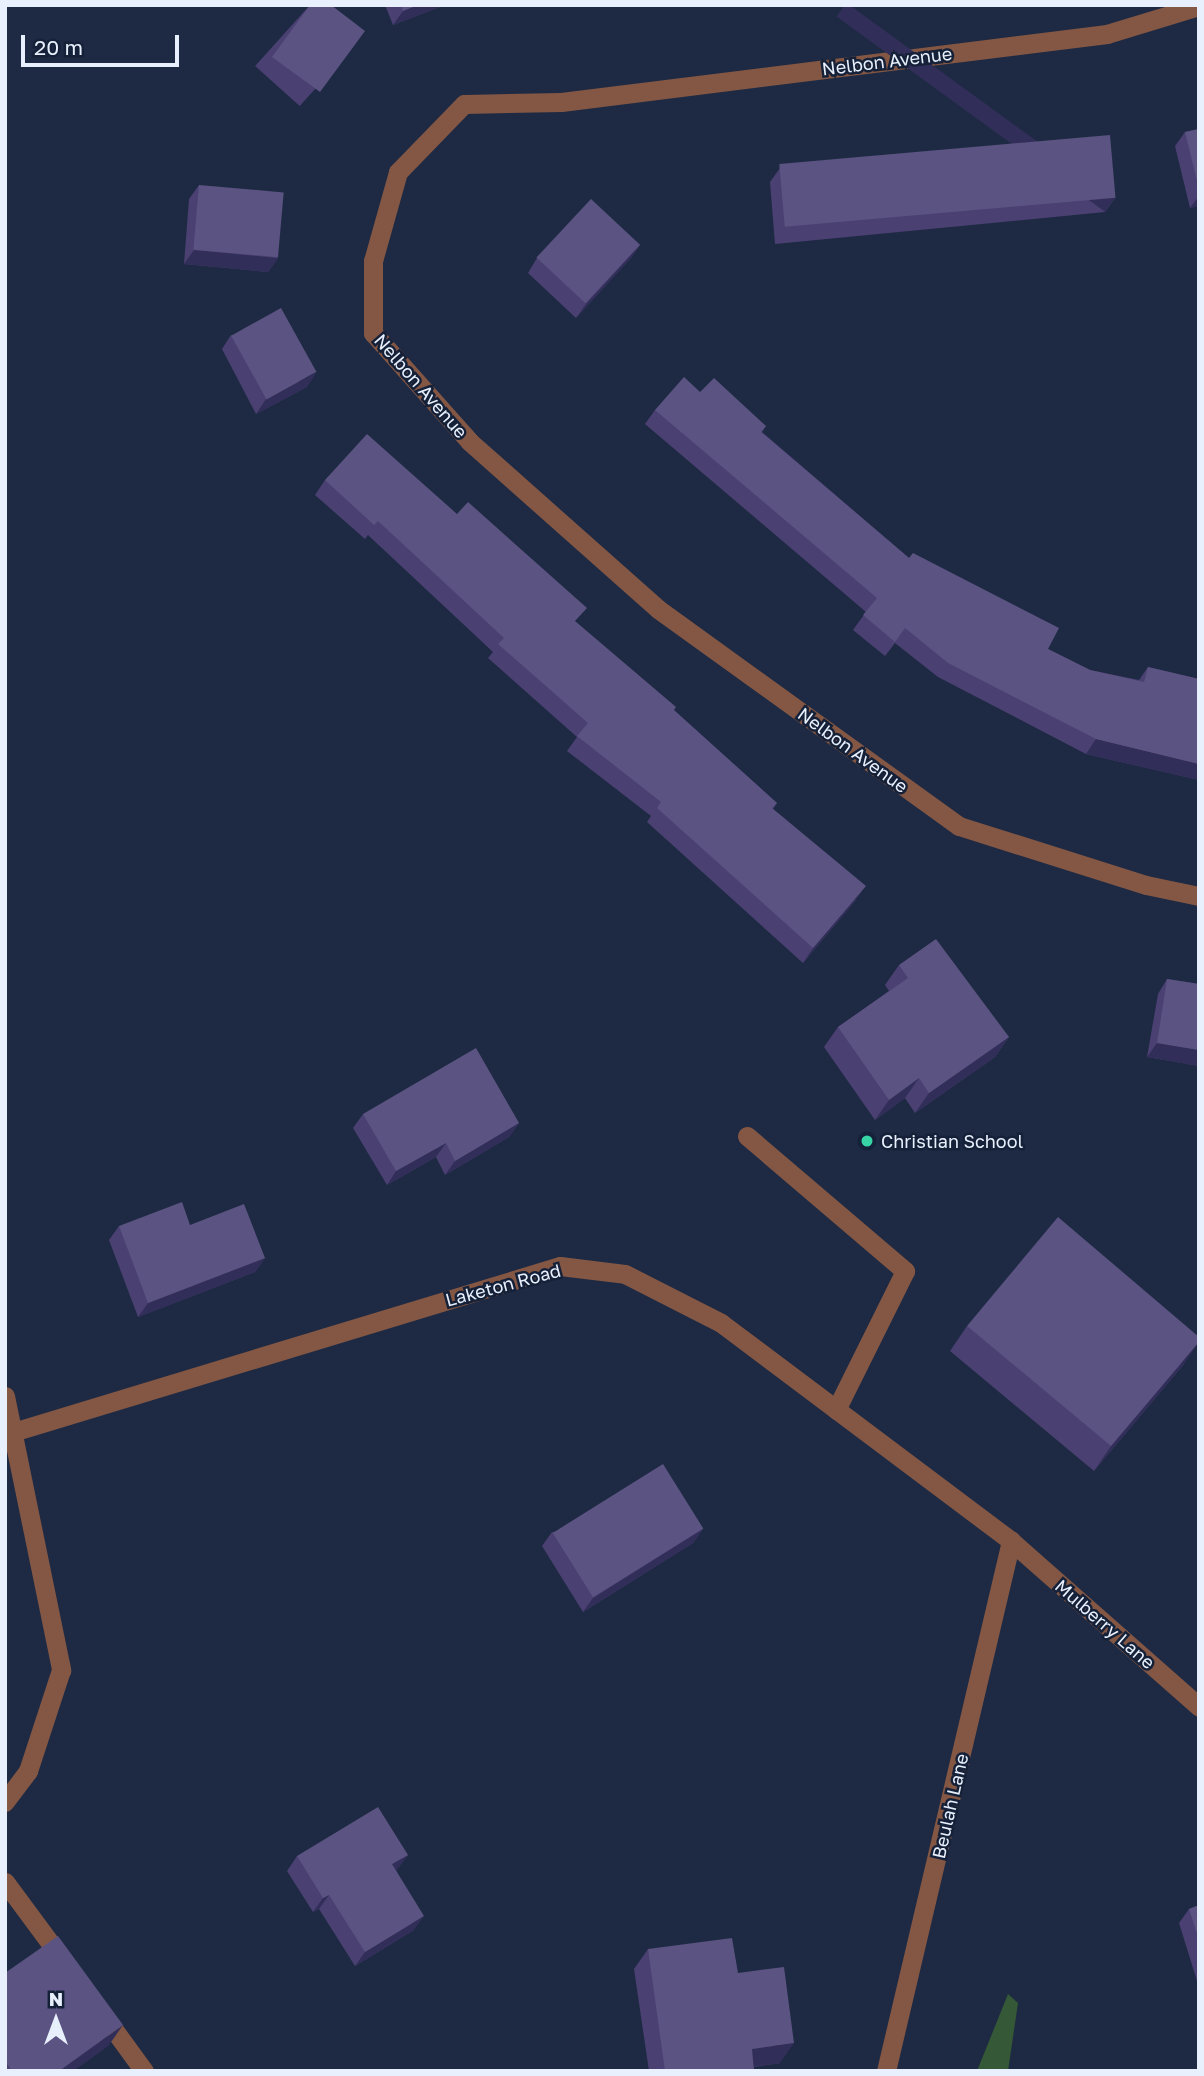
<!DOCTYPE html>
<html>
<head>
<meta charset="utf-8">
<style>
	body { margin:0 }
	#map { position:relative; width:1204px; height:2076px; overflow:hidden; background:#1e2a43; font-family:"Golos Text",sans-serif }
	div>[style] { position:absolute }
	.green>* { inset:0; background:#355936 }
	.service>* { height:19px; margin:-9.5px; padding:0 9.5px; transform-origin:9.5px; border-radius:9.5px; background:#845744 }
	.minor>* { height:19px; margin:-9.5px; padding:0 9.5px; transform-origin:9.5px; border-radius:9.5px; background:#845744 }
	.wall>* { inset:0; background:#4a4072; transform-origin:0 0 }
	.shaded-wall>* { inset:0; background:#312f59; transform-origin:0 0 }
	.building>* { inset:0; background:#5b5381; transform-origin:0 0 }
	.dots>* { width:19px; height:19px; translate:-50% -50%; box-sizing:border-box; border:4px solid #152138; border-radius:50% }
	span { translate:-50% -50%; white-space:nowrap; text-align:center; line-height:1.15; -webkit-text-stroke:5px #152138; paint-order:stroke }
	.street-label { font-size:18px; color:#e9f0fd }
	.poi-label { font-size:18px; color:#e9f0fd }
	.left { translate:0 -50%; text-align:left }
	.frame { position:absolute; inset:0; border:7px solid #e9f0fd; pointer-events:none }
	.north { position:absolute; left:21px; top:1985px; width:70px; height:70px; -webkit-text-stroke:5px #152138; paint-order:stroke; rotate:0deg; font-size:19px; font-weight:700; line-height:28px; text-align:center; color:#e9f0fd }
	.north::after { content:''; display:block; margin:auto; width:24px; height:32px; background:#e9f0fd; clip-path:polygon(50% 0,100% 100%,50% 72%,0 100%) }
	.scale { position:absolute; left:21px; top:35px; width:158px; height:32px; box-sizing:border-box; border:4px solid #e9f0fd; border-top:0; padding-left:9px; font-size:21px; line-height:24px; white-space:nowrap; color:#e9f0fd; -webkit-text-stroke:5px #152138; paint-order:stroke }
</style>
</head>
<body>
<div id="map">
	<div class="green">
		<div style="clip-path:polygon(1008px 1994px,1018px 2003px,1008px 2071px,977px 2071px)"></div>
	</div>
	<div class="service">
		<div style="left:747px;top:1136px;width:208px;rotate:40.5deg"></div>
		<div style="left:905px;top:1271px;width:155px;rotate:116.4deg"></div>
	</div>
	<div class="minor">
		<div style="left:1199px;top:6px;width:96px;rotate:163.1deg"></div>
		<div style="left:1107px;top:34px;width:550px;rotate:172.9deg"></div>
		<div style="left:561px;top:102px;width:97px;rotate:178.8deg"></div>
		<div style="left:464px;top:104px;width:95px;rotate:134.1deg"></div>
		<div style="left:398px;top:172px;width:92px;rotate:105.7deg"></div>
		<div style="left:373px;top:261px;width:72px;rotate:90deg"></div>
		<div style="left:373px;top:333px;width:146px;rotate:48.3deg"></div>
		<div style="left:470px;top:442px;width:251px;rotate:41.6deg"></div>
		<div style="left:658px;top:609px;width:371px;rotate:35.8deg"></div>
		<div style="left:959px;top:826px;width:196px;rotate:17.5deg"></div>
		<div style="left:1146px;top:885px;width:54px;rotate:11.7deg"></div>
		<div style="left:5px;top:1396px;width:280px;rotate:78.4deg"></div>
		<div style="left:61px;top:1670px;width:106px;rotate:108.1deg"></div>
		<div style="left:28px;top:1771px;width:39px;rotate:127deg"></div>
		<div style="left:13px;top:1432px;width:572px;rotate:-16.88deg"></div>
		<div style="left:560px;top:1266px;width:65px;rotate:7deg"></div>
		<div style="left:625px;top:1274px;width:108px;rotate:27deg"></div>
		<div style="left:721px;top:1323px;width:363px;rotate:36.9deg"></div>
		<div style="left:1011px;top:1541px;width:251px;rotate:41.4deg"></div>
		<div style="left:5px;top:1882px;width:101px;rotate:53.5deg"></div>
		<div style="left:101px;top:2012px;width:73px;rotate:53.9deg"></div>
		<div style="left:886px;top:2071px;width:545px;rotate:-76.73deg"></div>
	</div>
	<div class="wall">
		<div style="left:310px;top:5px;width:60px;height:82px;rotate:42deg"></div>
		<div style="clip-path:polygon(385px 5px,445px 5px,393px 25px)"></div>
		<div style="clip-path:polygon(1199px 129px,1199px 206px,1190px 208px,1175px 146px,1185px 132px)"></div>
		<div style="clip-path:polygon(780px 168px,1115px 198px,1105px 212px,775px 244px,770px 182px)"></div>
		<div style="clip-path:polygon(199px 185px,278px 258px,268px 272px,184px 264px,189px 199px)"></div>
		<div style="clip-path:polygon(640px 245px,630px 259px,576px 318px,528px 273px,537px 258px)"></div>
		<div style="clip-path:polygon(231px 335px,307px 387px,256px 414px,222px 349px)"></div>
		<div style="clip-path:polygon(700px 392px,766px 426px,762px 432px,909px 558px,1048px 649px,1090px 670px,1139px 680px,1148px 667px,1199px 679px,1199px 780px,1086px 754px,938px 677px,895px 643px,885px 656px,853px 630px,866px 612px,645px 424px,655px 410px)"></div>
		<div style="clip-path:polygon(325px 480px,576px 623px,777px 803px,773px 809px,856px 900px,803px 963px,647px 822px,651px 816px,567px 751px,577px 737px,488px 658px,493px 652px,368px 535px,365px 539px,315px 495px)"></div>
		<div style="clip-path:polygon(899px 965px,1009px 1037px,995px 1057px,915px 1113px,905px 1098px,875px 1120px,824px 1047px,838px 1027px,889px 991px,885px 985px)"></div>
		<div style="clip-path:polygon(1167px 979px,1199px 984px,1199px 1066px,1147px 1057px,1158px 994px)"></div>
		<div style="clip-path:polygon(363px 1114px,519px 1123px,509px 1137px,445px 1175px,436px 1157px,387px 1185px,353px 1128px)"></div>
		<div style="clip-path:polygon(190px 1225px,265px 1258px,255px 1272px,138px 1317px,109px 1240px,119px 1226px)"></div>
		<div style="clip-path:polygon(967px 1326px,1184px 1364px,1094px 1471px,950px 1351px)"></div>
		<div style="clip-path:polygon(703px 1529px,693px 1543px,583px 1612px,542px 1546px,552px 1532px)"></div>
		<div style="clip-path:polygon(408px 1855px,396px 1870px,414px 1930px,355px 1966px,319px 1909px,313px 1912px,287px 1871px,297px 1856px)"></div>
		<div style="clip-path:polygon(1199px 1905px,1199px 1981px,1197px 1981px,1179px 1923px,1189px 1909px)"></div>
		<div style="clip-path:polygon(648px 1949px,738px 1973px,780px 2063px,754px 2067px,754px 2071px,649px 2071px,634px 1969px)"></div>
		<div style="clip-path:polygon(5px 1973px,109px 2045px,73px 2071px,5px 2071px)"></div>
	</div>
	<div class="shaded-wall">
		<div style="clip-path:polygon(418px 5px,445px 5px,393px 25px,403px 11px)"></div>
		<div style="clip-path:polygon(1199px 196px,1199px 206px,1190px 208px)"></div>
		<div style="left:1115px;top:198px;width:17px;height:332px;rotate:126deg"></div>
		<div style="clip-path:polygon(640px 245px,630px 259px,576px 318px,586px 304px)"></div>
		<div style="clip-path:polygon(194px 250px,278px 258px,268px 272px,184px 264px)"></div>
		<div style="clip-path:polygon(317px 372px,307px 387px,256px 414px,266px 399px)"></div>
		<div style="clip-path:polygon(1096px 739px,1199px 764px,1199px 780px,1086px 754px)"></div>
		<div style="clip-path:polygon(866px 886px,856px 900px,803px 963px,813px 948px)"></div>
		<div style="clip-path:polygon(1009px 1037px,995px 1057px,915px 1113px,929px 1093px)"></div>
		<div style="clip-path:polygon(1157px 1043px,1199px 1050px,1199px 1066px,1147px 1057px)"></div>
		<div style="clip-path:polygon(919px 1078px,905px 1098px,875px 1120px,889px 1100px)"></div>
		<div style="clip-path:polygon(519px 1123px,509px 1137px,445px 1175px,455px 1161px)"></div>
		<div style="clip-path:polygon(446px 1143px,436px 1157px,387px 1185px,396px 1171px)"></div>
		<div style="clip-path:polygon(265px 1258px,255px 1272px,138px 1317px,148px 1303px)"></div>
		<div style="clip-path:polygon(1199px 1342px,1184px 1364px,1094px 1471px,1111px 1446px)"></div>
		<div style="clip-path:polygon(703px 1529px,693px 1543px,583px 1612px,593px 1598px)"></div>
		<div style="clip-path:polygon(408px 1855px,398px 1869px,383px 1878px,392px 1864px)"></div>
		<div style="clip-path:polygon(329px 1895px,319px 1909px,313px 1912px,323px 1898px)"></div>
		<div style="clip-path:polygon(424px 1916px,414px 1930px,355px 1966px,365px 1952px)"></div>
		<div style="clip-path:polygon(123px 2025px,109px 2045px,73px 2071px,59px 2071px)"></div>
		<div style="clip-path:polygon(794px 2043px,780px 2063px,738px 2069px,752px 2049px)"></div>
	</div>
	<div class="building">
		<div style="clip-path:polygon(310px 5px,331px 5px,365px 31px,320px 92px,272px 57px)"></div>
		<div style="clip-path:polygon(401px 5px,418px 5px,403px 11px)"></div>
		<div style="clip-path:polygon(1199px 129px,1199px 189px,1185px 132px)"></div>
		<div style="left:1110px;top:135px;width:63px;height:332px;rotate:85deg"></div>
		<div style="left:199px;top:185px;width:85px;height:65px;rotate:5deg"></div>
		<div style="left:591px;top:199px;width:67px;height:80px;rotate:43deg"></div>
		<div style="left:281px;top:308px;width:73px;height:57px;rotate:61deg"></div>
		<div style="clip-path:polygon(684px 377px,700px 392px,714px 378px,766px 426px,761px 432px,909px 558px,913px 553px,1059px 628px,1048px 649px,1090px 670px,1144px 682px,1148px 667px,1199px 679px,1199px 764px,1096px 739px,948px 663px,905px 628px,895px 642px,863px 615px,877px 598px,655px 410px)"></div>
		<div style="clip-path:polygon(367px 434px,457px 514px,468px 502px,587px 608px,575px 621px,676px 707px,674px 710px,777px 803px,772px 808px,866px 886px,813px 948px,657px 808px,661px 802px,577px 736px,588px 723px,498px 644px,504px 638px,378px 521px,374px 525px,325px 480px)"></div>
		<div style="clip-path:polygon(936px 939px,1009px 1037px,929px 1093px,919px 1078px,889px 1100px,838px 1027px,908px 978px,899px 965px)"></div>
		<div style="clip-path:polygon(1167px 979px,1199px 984px,1199px 1050px,1157px 1043px)"></div>
		<div style="clip-path:polygon(476px 1048px,519px 1123px,455px 1161px,446px 1143px,396px 1171px,363px 1114px)"></div>
		<div style="clip-path:polygon(182px 1202px,190px 1225px,244px 1204px,265px 1258px,148px 1303px,119px 1226px)"></div>
		<div style="clip-path:polygon(1058px 1217px,1199px 1337px,1199px 1342px,1111px 1446px,967px 1326px)"></div>
		<div style="left:663px;top:1464px;width:76px;height:130px;rotate:58deg"></div>
		<div style="clip-path:polygon(378px 1807px,408px 1855px,392px 1864px,424px 1916px,365px 1952px,329px 1895px,323px 1898px,297px 1856px)"></div>
		<div style="clip-path:polygon(1199px 1905px,1199px 1940px,1189px 1909px)"></div>
		<div style="clip-path:polygon(58px 1936px,123px 2025px,59px 2071px,12px 2071px,5px 2061px,5px 1973px)"></div>
		<div style="clip-path:polygon(732px 1938px,738px 1973px,784px 1967px,794px 2043px,752px 2049px,754px 2071px,665px 2071px,648px 1949px)"></div>
	</div>
	<div class="dots">
		<div style="left:867px;top:1141px;background:#37d4a6"></div>
	</div>
	<div class="street-label">
		<span style="left:887px;top:61px;rotate:-7deg">Nelbon Avenue</span>
		<span style="left:421px;top:386px;rotate:49deg">Nelbon Avenue</span>
		<span style="left:853px;top:750px;rotate:36deg">Nelbon Avenue</span>
		<span style="left:503px;top:1285px;rotate:-15deg">Laketon Road</span>
		<span style="left:1105px;top:1624px;rotate:41deg">Mulberry Lane</span>
		<span style="left:950px;top:1806px;rotate:-77deg">Beulah Lane</span>
	</div>
	<div class="poi-label">
		<span class="left" style="left:881px;top:1141px">Christian School</span>
	</div>
	<div class="frame"></div>
	<div class="north">N</div>
	<div class="scale">20 m</div>
</div>
</body>
</html>
